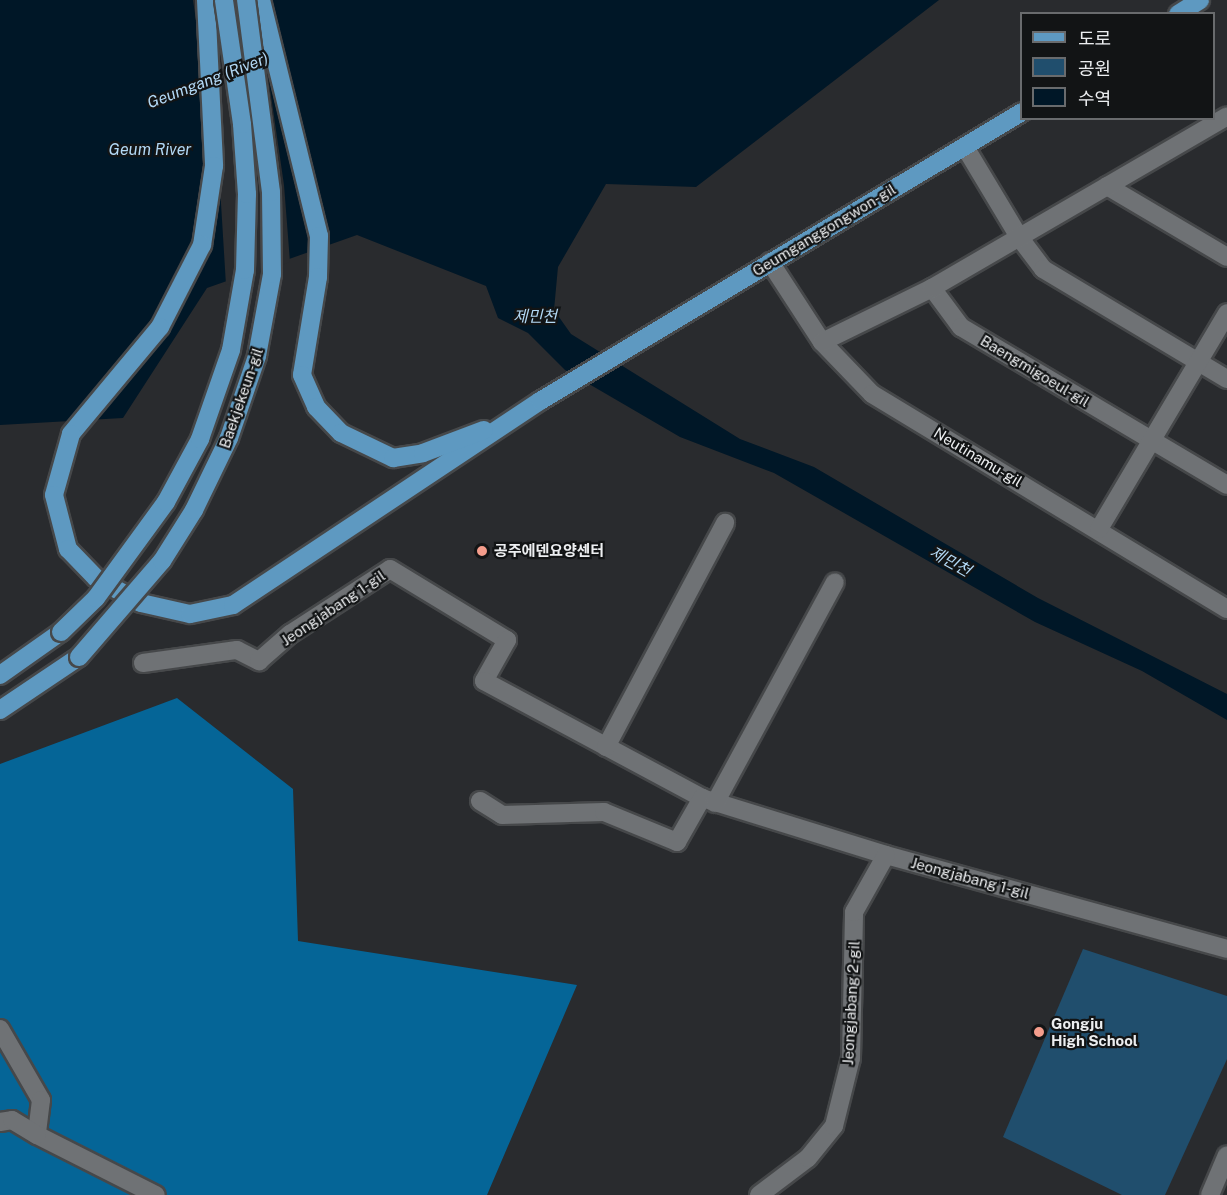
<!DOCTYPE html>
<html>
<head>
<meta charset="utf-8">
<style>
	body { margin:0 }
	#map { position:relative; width:1227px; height:1195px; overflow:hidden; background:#292b2e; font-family:"Public Sans","Noto Sans KR",sans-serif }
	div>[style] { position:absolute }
	.green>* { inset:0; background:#204e6d }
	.forest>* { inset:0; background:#056597 }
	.water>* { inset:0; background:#001727 }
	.pier>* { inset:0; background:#292b2e }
	.roads { filter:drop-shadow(2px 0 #46484a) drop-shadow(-2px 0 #46484a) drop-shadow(0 2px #46484a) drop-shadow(0 -2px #46484a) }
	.minor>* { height:18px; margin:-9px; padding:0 9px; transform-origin:9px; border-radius:9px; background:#6f7275 }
	.major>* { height:18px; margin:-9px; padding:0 9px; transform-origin:9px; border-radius:9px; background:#5e99c1 }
	.bridges { filter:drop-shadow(2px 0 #46484a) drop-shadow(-2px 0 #46484a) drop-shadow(0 2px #46484a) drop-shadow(0 -2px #46484a) }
	.major-bridge>* { height:18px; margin:-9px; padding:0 9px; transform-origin:9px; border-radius:9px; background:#5e99c1 }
	.dots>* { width:16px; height:16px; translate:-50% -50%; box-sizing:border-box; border:3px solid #121415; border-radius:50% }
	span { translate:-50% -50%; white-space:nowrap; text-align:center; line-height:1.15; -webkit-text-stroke:4.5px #121415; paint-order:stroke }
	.street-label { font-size:15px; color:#eceef0 }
	.poi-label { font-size:15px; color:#eceef0; font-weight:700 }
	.left { translate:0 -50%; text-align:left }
	.water-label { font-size:16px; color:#b2d8f5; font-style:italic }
	.legend { position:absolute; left:1020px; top:12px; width:195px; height:108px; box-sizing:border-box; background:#121415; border:2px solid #696b6d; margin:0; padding:8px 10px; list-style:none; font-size:18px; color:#eceef0 }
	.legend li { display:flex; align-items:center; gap:12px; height:30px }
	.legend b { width:30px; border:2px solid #696b6d }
</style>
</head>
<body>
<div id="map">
	<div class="green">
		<div style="clip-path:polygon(1083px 949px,1227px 996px,1227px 1059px,1165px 1195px,1122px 1195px,1003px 1137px)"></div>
	</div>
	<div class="forest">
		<div style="clip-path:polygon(177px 698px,293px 789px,298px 941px,577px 985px,487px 1195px,0 1195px,0 764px)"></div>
	</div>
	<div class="water">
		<div style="clip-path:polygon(0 0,939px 0,696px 187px,606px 184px,558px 267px,554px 310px,571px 334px,740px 439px,814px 467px,1038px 598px,1227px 694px,1227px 720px,1142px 671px,1035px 622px,774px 473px,680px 437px,565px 370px,528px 333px,498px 318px,486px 286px,357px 235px,207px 288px,123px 418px,0 425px)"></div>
	</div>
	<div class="pier">
		<div style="clip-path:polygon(193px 0,257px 0,284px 185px,290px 262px,226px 285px,220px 187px)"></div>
	</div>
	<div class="roads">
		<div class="minor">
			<div style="left:965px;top:147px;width:105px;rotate:59deg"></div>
			<div style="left:1019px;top:237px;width:40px;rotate:53deg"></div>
			<div style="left:1043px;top:269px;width:214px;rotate:30.9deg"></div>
			<div style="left:1107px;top:186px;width:139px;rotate:30.6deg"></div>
			<div style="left:770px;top:262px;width:95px;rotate:57deg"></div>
			<div style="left:822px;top:342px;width:72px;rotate:46.1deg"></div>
			<div style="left:872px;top:394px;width:415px;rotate:31.2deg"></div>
			<div style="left:932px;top:288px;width:49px;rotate:53.4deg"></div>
			<div style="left:961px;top:327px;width:309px;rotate:30.7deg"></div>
			<div style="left:822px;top:342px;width:123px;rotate:-26.1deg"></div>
			<div style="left:932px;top:288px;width:341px;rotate:-30.2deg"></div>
			<div style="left:1099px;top:529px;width:251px;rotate:-59.3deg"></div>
			<div style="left:143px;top:663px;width:95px;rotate:-7.9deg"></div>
			<div style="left:237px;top:650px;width:25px;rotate:27deg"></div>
			<div style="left:259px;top:661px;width:41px;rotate:-41.1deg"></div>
			<div style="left:290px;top:634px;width:119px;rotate:-33deg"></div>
			<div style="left:390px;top:569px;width:137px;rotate:31.3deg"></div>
			<div style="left:507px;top:640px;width:47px;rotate:119.3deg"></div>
			<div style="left:484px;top:681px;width:247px;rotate:28.2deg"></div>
			<div style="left:702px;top:798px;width:193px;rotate:17.2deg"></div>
			<div style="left:886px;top:855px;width:354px;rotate:15.4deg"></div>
			<div style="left:606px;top:747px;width:254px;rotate:-62deg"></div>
			<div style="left:480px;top:801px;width:26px;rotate:32deg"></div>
			<div style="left:502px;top:815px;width:102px;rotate:-1.7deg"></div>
			<div style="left:604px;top:812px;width:79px;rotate:22.3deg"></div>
			<div style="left:677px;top:842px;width:51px;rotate:-60.4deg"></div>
			<div style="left:715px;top:803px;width:251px;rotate:-61.5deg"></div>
			<div style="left:0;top:1029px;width:82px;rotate:60deg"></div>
			<div style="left:41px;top:1100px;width:35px;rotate:97deg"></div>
			<div style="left:37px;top:1135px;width:133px;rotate:26.8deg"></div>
			<div style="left:0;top:1122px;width:12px;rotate:-9deg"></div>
			<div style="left:12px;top:1120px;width:29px;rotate:31deg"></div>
			<div style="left:759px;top:1195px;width:61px;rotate:-37.1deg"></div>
			<div style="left:808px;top:1158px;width:41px;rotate:-50.9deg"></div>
			<div style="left:834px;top:1126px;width:70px;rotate:-76deg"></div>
			<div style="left:851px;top:1058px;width:146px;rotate:-88.8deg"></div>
			<div style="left:854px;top:912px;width:65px;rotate:-60.7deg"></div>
			<div style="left:1210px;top:1195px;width:43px;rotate:-67deg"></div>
		</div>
		<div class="major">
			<div style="left:206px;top:0;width:166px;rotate:87.2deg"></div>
			<div style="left:214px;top:166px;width:80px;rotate:98.6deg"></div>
			<div style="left:202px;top:245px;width:92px;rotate:117.1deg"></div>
			<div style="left:160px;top:327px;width:139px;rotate:129.8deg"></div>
			<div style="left:71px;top:434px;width:63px;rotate:105.6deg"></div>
			<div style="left:54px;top:495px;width:56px;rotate:75.5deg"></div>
			<div style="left:68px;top:549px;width:40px;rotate:46deg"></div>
			<div style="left:96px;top:578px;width:51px;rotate:29.1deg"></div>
			<div style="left:141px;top:603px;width:50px;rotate:12.7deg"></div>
			<div style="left:190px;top:614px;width:44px;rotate:-11.8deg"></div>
			<div style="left:233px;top:605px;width:369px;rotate:-33.6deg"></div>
			<div style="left:540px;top:401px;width:562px;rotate:-30.95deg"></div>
			<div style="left:261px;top:0;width:243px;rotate:76.2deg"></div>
			<div style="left:319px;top:236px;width:41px;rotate:91.4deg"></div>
			<div style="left:318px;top:277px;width:99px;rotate:99.3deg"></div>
			<div style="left:302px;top:375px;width:35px;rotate:66deg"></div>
			<div style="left:316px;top:407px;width:36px;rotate:46deg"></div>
			<div style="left:341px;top:433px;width:58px;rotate:25.7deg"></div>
			<div style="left:393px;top:458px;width:30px;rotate:-9deg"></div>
			<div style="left:423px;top:453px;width:65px;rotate:-20.7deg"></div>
			<div style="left:1178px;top:14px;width:26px;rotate:-32deg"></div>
			<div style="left:0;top:675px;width:75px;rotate:-35.2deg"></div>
			<div style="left:0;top:710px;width:95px;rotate:-33.9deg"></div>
		</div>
	</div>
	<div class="bridges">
		<div class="major-bridge">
			<div style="left:61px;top:632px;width:49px;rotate:-44.2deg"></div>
			<div style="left:96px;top:598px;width:119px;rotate:-53.9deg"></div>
			<div style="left:166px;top:502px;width:72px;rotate:-61.6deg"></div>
			<div style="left:200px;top:439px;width:94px;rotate:-70.8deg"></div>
			<div style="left:231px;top:350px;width:81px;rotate:-80.1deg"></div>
			<div style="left:245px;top:270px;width:76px;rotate:-88.5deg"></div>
			<div style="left:247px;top:194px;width:70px;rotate:-94.1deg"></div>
			<div style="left:242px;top:124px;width:125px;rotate:-98.3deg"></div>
			<div style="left:79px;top:657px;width:127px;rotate:-49.2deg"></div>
			<div style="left:162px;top:561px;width:60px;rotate:-57.9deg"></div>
			<div style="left:194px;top:510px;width:80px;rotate:-64.1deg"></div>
			<div style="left:229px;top:438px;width:87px;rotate:-71.1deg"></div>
			<div style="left:257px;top:356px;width:83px;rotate:-79.6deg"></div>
			<div style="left:272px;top:274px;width:82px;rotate:-90.7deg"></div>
			<div style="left:271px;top:192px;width:194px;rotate:-97.4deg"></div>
		</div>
	</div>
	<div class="dots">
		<div style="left:482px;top:551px;background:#f49d8c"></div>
		<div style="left:1039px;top:1032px;background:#f49d8c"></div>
	</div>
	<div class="street-label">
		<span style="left:824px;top:230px;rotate:-31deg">Geumganggongwon-gil</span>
		<span style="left:1035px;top:371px;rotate:31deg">Baengmigoeul-gil</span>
		<span style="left:241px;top:398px;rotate:-71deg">Baekjekeun-gil</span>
		<span style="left:978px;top:457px;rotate:31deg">Neutinamu-gil</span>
		<span style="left:333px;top:608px;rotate:-34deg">Jeongjabang 1-gil</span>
		<span style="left:970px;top:878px;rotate:15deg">Jeongjabang 1-gil</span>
		<span style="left:851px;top:1003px;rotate:-87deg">Jeongjabang 2-gil</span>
	</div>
	<div class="poi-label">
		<span class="left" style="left:494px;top:551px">공주에덴요양센터</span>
		<span class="left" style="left:1051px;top:1032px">Gongju<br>High School</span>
	</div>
	<div class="water-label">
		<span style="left:208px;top:81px;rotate:-21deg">Geumgang (River)</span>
		<span style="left:150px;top:150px">Geum River</span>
		<span style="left:535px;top:317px">제민천</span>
		<span style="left:950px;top:562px;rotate:29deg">제민천</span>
	</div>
	<ul class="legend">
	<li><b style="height:8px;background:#5e99c1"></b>도로</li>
	<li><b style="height:16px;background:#204e6d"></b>공원</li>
	<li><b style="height:16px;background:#001727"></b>수역</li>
	</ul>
</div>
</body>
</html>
